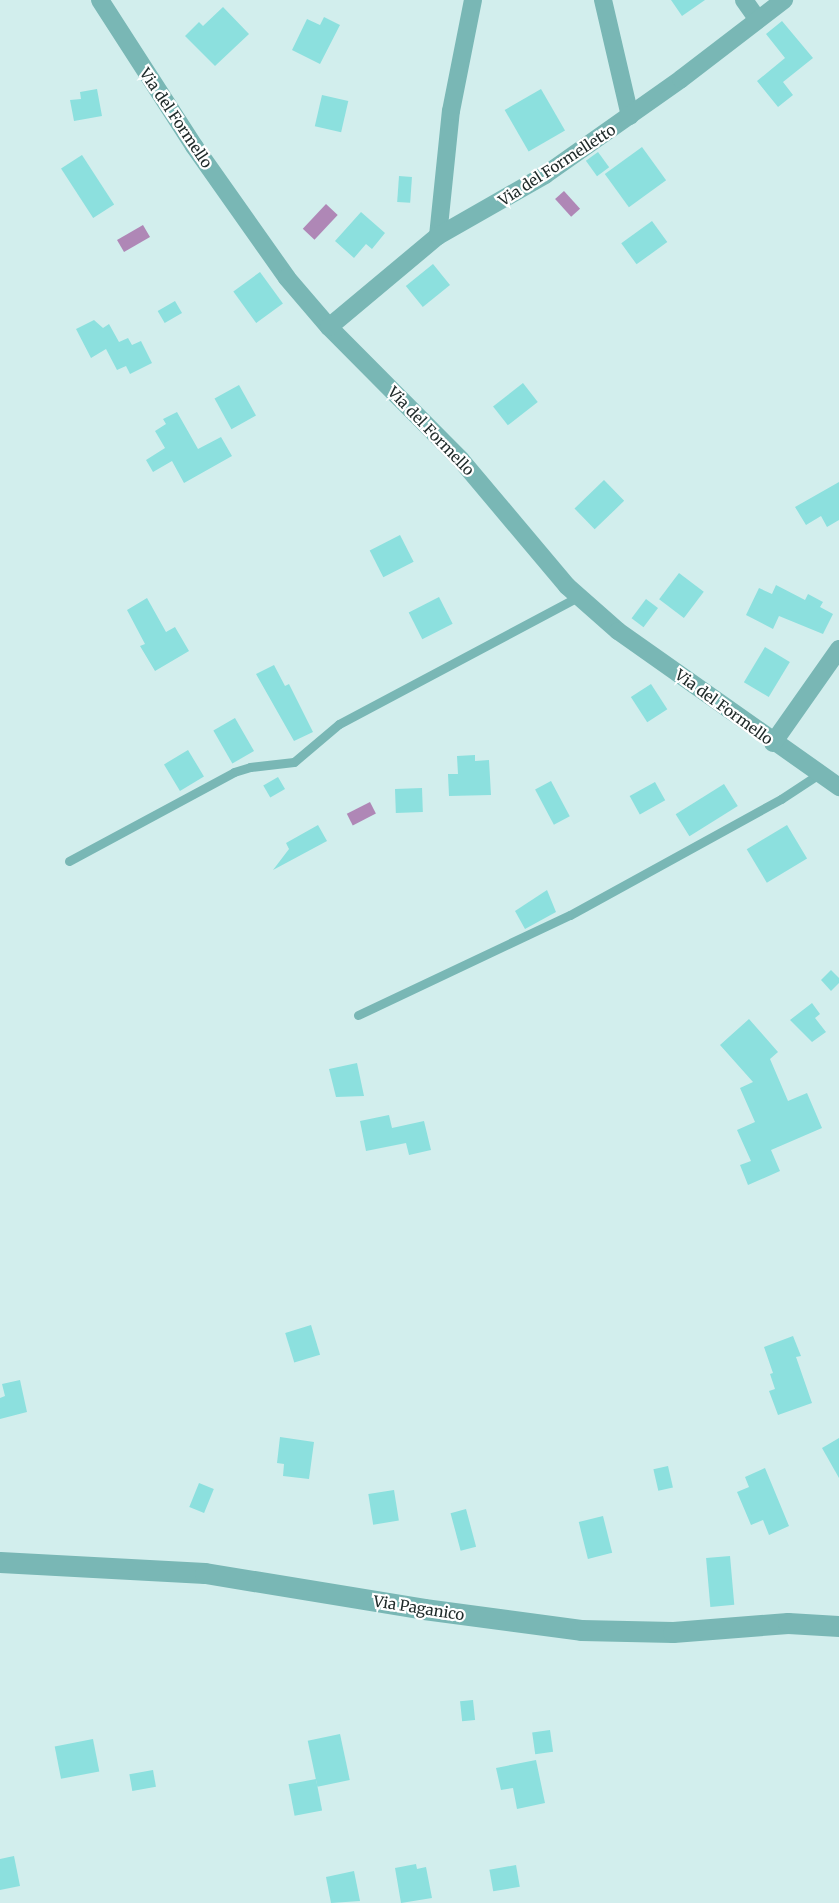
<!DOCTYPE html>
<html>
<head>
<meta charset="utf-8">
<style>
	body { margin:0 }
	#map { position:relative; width:839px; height:1903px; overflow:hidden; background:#d2eeed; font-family:Merriweather,serif }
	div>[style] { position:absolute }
	.water>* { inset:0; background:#af87b6; transform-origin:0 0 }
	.building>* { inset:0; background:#8ce0de; transform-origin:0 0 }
	.service>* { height:9px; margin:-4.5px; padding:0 4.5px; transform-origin:4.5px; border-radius:4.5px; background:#79b7b5 }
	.minor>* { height:18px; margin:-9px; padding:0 9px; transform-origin:9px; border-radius:9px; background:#79b7b5 }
	.tertiary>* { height:21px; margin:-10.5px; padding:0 10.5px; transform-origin:10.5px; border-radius:10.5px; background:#79b7b5 }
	span { translate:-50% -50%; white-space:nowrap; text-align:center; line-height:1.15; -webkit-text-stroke:4.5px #fff; paint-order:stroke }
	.street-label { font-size:15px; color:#202b2a }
</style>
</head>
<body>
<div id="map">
	<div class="water">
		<div style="left:564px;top:191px;width:24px;height:12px;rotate:48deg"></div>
		<div style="left:326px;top:204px;width:16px;height:34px;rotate:43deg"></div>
		<div style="left:143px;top:225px;width:14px;height:30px;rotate:60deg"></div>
		<div style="left:370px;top:802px;width:13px;height:26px;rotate:63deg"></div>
	</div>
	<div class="building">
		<div style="clip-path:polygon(671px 0,705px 0,682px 16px)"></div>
		<div style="clip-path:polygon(223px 7px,249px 34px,215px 66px,185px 36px,199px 22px,203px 26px)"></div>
		<div style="clip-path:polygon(324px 17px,340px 25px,320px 64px,292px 50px,307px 19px,320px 25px)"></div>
		<div style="clip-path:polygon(782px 21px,813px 58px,783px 82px,793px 95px,778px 107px,757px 81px,785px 58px,766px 34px)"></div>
		<div style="clip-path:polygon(97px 89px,102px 116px,74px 121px,70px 100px,81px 99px,80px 92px)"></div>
		<div style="left:541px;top:89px;width:48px;height:42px;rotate:60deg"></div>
		<div style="left:322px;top:95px;width:27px;height:32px;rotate:13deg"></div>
		<div style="left:642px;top:147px;width:41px;height:46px;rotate:54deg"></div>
		<div style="left:598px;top:152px;width:19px;height:15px;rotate:54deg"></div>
		<div style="left:82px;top:155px;width:59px;height:25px;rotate:57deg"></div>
		<div style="left:399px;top:176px;width:13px;height:26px;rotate:4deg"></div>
		<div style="clip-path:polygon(361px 212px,385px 233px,372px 249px,366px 244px,354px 258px,335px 241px)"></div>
		<div style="left:652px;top:221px;width:26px;height:38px;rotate:54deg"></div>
		<div style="left:433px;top:264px;width:27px;height:35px;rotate:51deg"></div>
		<div style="left:260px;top:272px;width:39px;height:33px;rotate:54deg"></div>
		<div style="left:175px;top:301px;width:14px;height:20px;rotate:60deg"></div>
		<div style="clip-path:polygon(94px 320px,103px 328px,109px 324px,119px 342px,128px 338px,132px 345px,141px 341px,152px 363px,130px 374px,126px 366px,117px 370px,106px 349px,91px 358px,76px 329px)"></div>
		<div style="left:523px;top:383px;width:24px;height:38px;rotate:52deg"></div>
		<div style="left:239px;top:385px;width:35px;height:28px;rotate:61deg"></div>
		<div style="clip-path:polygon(177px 412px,198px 449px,221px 437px,232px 456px,184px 483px,172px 461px,153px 472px,146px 460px,165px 448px,155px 431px,166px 424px,163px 419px)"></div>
		<div style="left:604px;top:480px;width:29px;height:41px;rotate:46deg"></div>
		<div style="clip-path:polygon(839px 482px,839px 520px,827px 527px,821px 516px,806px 525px,795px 507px)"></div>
		<div style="left:400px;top:535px;width:30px;height:34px;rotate:63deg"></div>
		<div style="left:679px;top:573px;width:31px;height:33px;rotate:37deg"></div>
		<div style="clip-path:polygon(776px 585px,805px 600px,808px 594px,823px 602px,820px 607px,833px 614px,823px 634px,779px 616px,773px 629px,746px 615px,759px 588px,772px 594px)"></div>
		<div style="left:439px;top:597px;width:30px;height:34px;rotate:63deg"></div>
		<div style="clip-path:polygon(147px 598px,166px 632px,175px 627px,189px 651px,155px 671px,140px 646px,145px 644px,127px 610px)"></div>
		<div style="left:646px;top:599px;width:15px;height:24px;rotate:37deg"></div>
		<div style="left:765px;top:647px;width:29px;height:41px;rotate:31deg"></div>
		<div style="clip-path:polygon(274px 665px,285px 686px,289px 684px,313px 732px,294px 741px,256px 674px)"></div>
		<div style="left:651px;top:684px;width:30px;height:24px;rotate:57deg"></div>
		<div style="left:235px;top:718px;width:38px;height:25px;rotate:60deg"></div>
		<div style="left:188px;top:750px;width:31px;height:28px;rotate:59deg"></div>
		<div style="clip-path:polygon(475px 755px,475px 761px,489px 760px,491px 795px,449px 796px,448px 774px,458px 774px,457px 756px)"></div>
		<div style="left:278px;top:777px;width:14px;height:17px;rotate:60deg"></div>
		<div style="left:551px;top:781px;width:40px;height:18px;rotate:62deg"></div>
		<div style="left:655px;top:782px;width:21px;height:29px;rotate:61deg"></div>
		<div style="left:724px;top:784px;width:26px;height:57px;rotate:58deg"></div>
		<div style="left:422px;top:788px;width:24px;height:27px;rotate:88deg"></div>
		<div style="clip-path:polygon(318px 825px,327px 841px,273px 870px,289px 849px,286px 843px)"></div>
		<div style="left:787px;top:825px;width:39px;height:47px;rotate:59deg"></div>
		<div style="clip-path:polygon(547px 890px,556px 912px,525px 929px,515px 911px)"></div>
		<div style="clip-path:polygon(831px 970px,839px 978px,839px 983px,831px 991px,821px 980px)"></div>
		<div style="clip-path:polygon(812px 1003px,820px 1014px,815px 1018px,826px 1032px,812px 1042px,790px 1020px)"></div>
		<div style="clip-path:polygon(749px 1019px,778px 1052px,770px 1059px,788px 1101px,807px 1093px,822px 1128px,771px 1150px,780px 1171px,748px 1185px,740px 1165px,751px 1161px,737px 1130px,755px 1122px,740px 1088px,753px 1082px,720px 1045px)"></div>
		<div style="clip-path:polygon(357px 1063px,364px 1096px,336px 1097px,329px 1069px)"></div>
		<div style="clip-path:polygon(389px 1115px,392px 1128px,424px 1121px,431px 1150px,409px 1155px,406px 1143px,366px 1151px,360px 1121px)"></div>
		<div style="left:311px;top:1325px;width:31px;height:27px;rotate:73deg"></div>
		<div style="clip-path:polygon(793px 1336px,801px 1356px,796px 1357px,812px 1403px,778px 1415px,769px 1391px,775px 1389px,770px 1374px,773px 1373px,764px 1347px)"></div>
		<div style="clip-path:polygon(20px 1380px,27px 1412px,0 1419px,0 1398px,5px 1396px,2px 1384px)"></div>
		<div style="clip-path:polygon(280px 1437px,314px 1442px,309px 1479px,283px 1476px,284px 1464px,277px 1463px)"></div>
		<div style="clip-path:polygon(839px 1438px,839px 1478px,822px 1448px)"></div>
		<div style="left:668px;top:1466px;width:22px;height:15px;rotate:77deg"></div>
		<div style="clip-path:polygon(765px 1468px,789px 1526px,769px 1535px,763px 1520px,751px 1525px,737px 1492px,749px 1487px,745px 1477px)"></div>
		<div style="left:199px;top:1483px;width:16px;height:26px;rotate:22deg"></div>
		<div style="left:394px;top:1490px;width:31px;height:26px;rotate:81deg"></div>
		<div style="left:466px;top:1509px;width:39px;height:16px;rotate:75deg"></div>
		<div style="left:603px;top:1516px;width:38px;height:25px;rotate:76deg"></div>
		<div style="left:730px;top:1556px;width:49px;height:24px;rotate:85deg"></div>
		<div style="left:473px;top:1700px;width:20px;height:13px;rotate:84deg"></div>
		<div style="left:550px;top:1730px;width:22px;height:18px;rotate:82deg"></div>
		<div style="left:340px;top:1734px;width:47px;height:33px;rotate:78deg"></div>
		<div style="left:93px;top:1739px;width:33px;height:39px;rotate:79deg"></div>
		<div style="clip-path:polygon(536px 1760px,545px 1803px,517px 1809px,513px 1788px,501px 1790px,496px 1768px)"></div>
		<div style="left:153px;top:1770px;width:17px;height:24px;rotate:80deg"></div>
		<div style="left:316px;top:1779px;width:32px;height:28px;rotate:79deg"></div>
		<div style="clip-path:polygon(14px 1856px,20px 1886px,0 1890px,0 1859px)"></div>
		<div style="clip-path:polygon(416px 1864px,417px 1869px,426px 1867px,432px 1898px,401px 1903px,395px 1868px)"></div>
		<div style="left:516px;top:1865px;width:22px;height:27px;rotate:80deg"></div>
		<div style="clip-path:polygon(354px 1871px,360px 1901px,331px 1903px,326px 1877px)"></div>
	</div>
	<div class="service">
		<div style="left:69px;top:861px;width:187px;rotate:-28.3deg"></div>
		<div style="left:234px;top:772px;width:17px;rotate:-17deg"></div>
		<div style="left:250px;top:767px;width:44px;rotate:-6.5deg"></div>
		<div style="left:294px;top:762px;width:59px;rotate:-40.2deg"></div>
		<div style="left:339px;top:724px;width:271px;rotate:-28deg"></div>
		<div style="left:358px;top:1015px;width:234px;rotate:-25.3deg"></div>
		<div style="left:570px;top:915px;width:241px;rotate:-28.8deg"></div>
		<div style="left:781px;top:799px;width:45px;rotate:-33.3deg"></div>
	</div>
	<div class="minor">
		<div style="left:100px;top:0;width:174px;rotate:57.2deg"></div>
		<div style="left:194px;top:146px;width:161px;rotate:54.8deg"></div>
		<div style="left:287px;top:278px;width:65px;rotate:49.4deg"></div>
		<div style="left:329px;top:327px;width:187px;rotate:45.2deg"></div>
		<div style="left:461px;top:460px;width:165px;rotate:49.9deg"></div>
		<div style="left:567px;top:586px;width:68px;rotate:41.4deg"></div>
		<div style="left:618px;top:631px;width:271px;rotate:35.2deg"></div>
		<div style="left:603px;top:0;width:119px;rotate:76.9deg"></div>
		<div style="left:744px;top:0;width:24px;rotate:55deg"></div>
		<div style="left:438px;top:236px;width:126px;rotate:-84.1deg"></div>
		<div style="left:451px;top:111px;width:113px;rotate:-78.8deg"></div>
		<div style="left:329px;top:327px;width:142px;rotate:-39.9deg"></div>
		<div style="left:438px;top:236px;width:123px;rotate:-29.7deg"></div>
		<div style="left:545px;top:175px;width:166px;rotate:-35.2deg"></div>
		<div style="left:681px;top:79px;width:130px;rotate:-37.5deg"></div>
		<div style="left:773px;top:743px;width:115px;rotate:-54.9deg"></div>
	</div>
	<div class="tertiary">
		<div style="left:0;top:1562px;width:205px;rotate:3.1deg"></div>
		<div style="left:205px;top:1573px;width:222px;rotate:9.3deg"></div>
		<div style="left:424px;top:1609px;width:158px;rotate:7.6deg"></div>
		<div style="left:581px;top:1630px;width:92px;rotate:1.2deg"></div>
		<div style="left:673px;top:1632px;width:115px;rotate:-4.5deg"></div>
		<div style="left:788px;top:1623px;width:51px;rotate:3.4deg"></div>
	</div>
	<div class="street-label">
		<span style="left:176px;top:118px;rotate:56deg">Via del Formello</span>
		<span style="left:557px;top:165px;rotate:-33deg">Via del Formelletto</span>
		<span style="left:431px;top:431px;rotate:46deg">Via del Formello</span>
		<span style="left:724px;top:707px;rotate:36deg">Via del Formello</span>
		<span style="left:419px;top:1608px;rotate:9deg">Via Paganico</span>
	</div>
</div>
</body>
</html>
